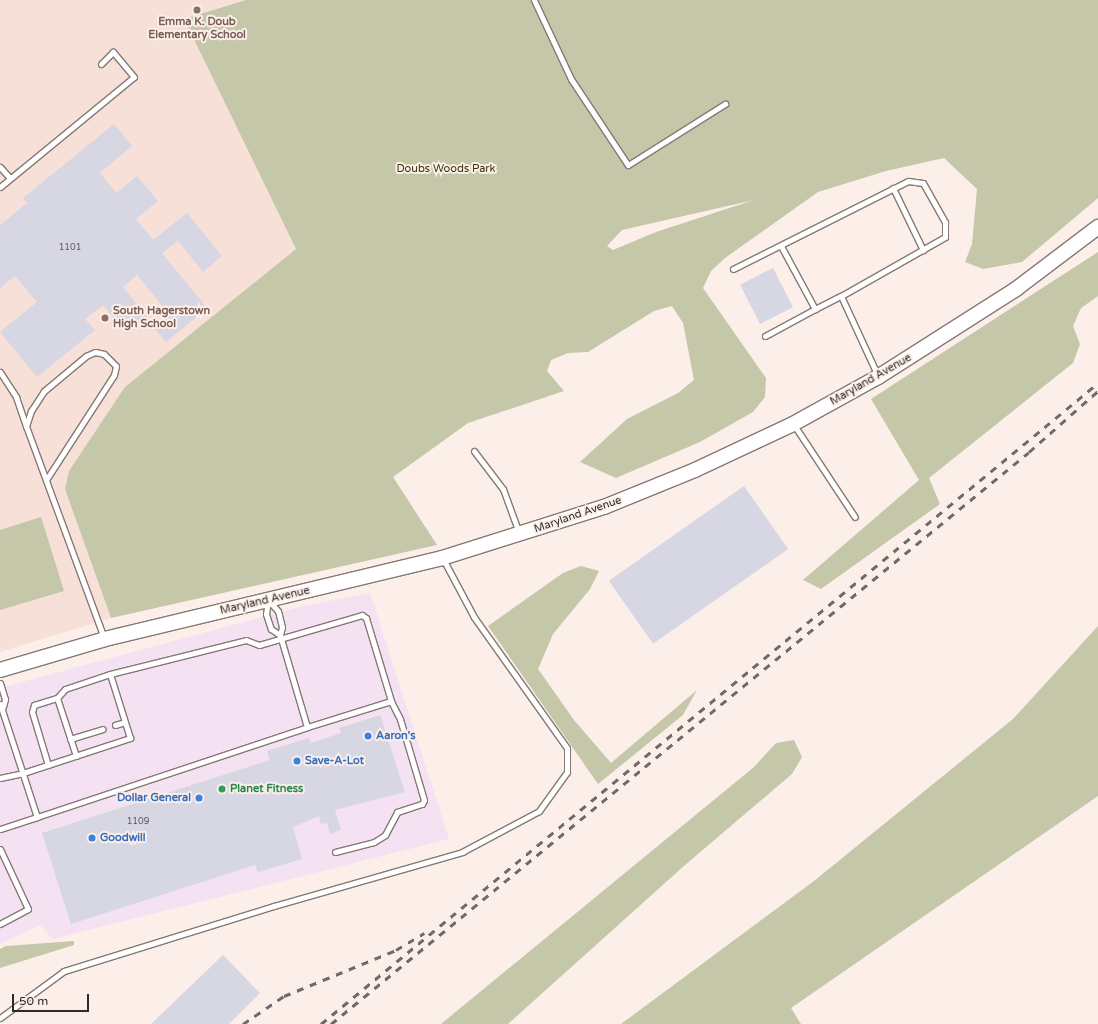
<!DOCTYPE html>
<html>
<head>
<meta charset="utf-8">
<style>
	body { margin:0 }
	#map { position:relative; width:1098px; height:1024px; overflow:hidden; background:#fceee9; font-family:"Varela Round",sans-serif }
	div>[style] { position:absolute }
	.commercial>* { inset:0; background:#f4e1f1 }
	.built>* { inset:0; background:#f6e0d7 }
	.green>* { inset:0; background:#c4c7a8 }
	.building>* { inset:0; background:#d6d7e3; transform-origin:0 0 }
	.roads { filter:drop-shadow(1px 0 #857974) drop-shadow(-1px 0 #857974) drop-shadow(0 1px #857974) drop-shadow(0 -1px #857974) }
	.service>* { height:5px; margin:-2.5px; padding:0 2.5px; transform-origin:2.5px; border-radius:2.5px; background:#fff }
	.secondary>* { height:14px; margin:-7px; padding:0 7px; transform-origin:7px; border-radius:7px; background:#fff }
	.rail>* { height:3px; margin-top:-1.5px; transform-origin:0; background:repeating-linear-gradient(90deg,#716966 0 7px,transparent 0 14px) }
	.dots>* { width:11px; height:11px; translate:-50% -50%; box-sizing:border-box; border:2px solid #fceee9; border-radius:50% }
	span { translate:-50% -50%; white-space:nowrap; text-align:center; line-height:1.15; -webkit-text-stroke:4px #fceee9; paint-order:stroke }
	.number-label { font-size:9px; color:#5a5658 }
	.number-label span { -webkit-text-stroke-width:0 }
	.education-label { font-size:11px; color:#785e54; font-weight:700 }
	.left { translate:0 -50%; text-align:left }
	.park-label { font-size:11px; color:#333505 }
	.street-label { font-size:11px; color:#302b29 }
	.shop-label { font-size:11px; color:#366cbe; font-weight:700 }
	.right { translate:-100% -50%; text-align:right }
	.leisure-label { font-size:11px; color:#27864d; font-weight:700 }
	.scale { position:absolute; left:12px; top:994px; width:77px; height:18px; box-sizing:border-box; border:2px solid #302b29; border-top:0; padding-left:5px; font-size:12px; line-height:14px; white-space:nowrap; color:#302b29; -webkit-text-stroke:3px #fceee9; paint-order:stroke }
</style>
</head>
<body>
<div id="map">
	<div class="commercial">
		<div style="clip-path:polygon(370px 593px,449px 839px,53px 939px,40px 925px,0 944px,0 688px,299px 607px)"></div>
	</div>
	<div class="built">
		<div style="clip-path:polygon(0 0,246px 0,184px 19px,296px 249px,125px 387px,65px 489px,111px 618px,0 652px)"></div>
	</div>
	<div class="green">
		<div style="clip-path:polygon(evenodd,246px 0,1098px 0,1098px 198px,1022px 262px,983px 269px,965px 262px,972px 244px,977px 189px,944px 158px,886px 171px,818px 192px,725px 258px,711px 271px,703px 288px,766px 378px,765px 397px,753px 412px,700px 442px,616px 478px,580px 462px,627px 419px,678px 393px,694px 380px,683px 323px,672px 306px,654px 311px,588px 352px,568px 353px,551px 360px,547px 371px,564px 391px,468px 423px,393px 477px,437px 545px,111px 618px,65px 489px,69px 471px,125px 387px,296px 249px,184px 19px,246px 0,754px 200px,656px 232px,613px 250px,607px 246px,622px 230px,754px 200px)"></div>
		<div style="clip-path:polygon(1098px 252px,1098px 296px,1081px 308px,1073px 326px,1080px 344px,1073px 363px,929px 478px,940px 504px,821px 589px,803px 580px,919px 480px,871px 399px)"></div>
		<div style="clip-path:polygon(41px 517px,64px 591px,0 610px,0 530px)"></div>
		<div style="clip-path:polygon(581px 566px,599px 571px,590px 589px,553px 634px,538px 669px,574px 720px,611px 763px,697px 690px,683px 715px,598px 784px,488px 626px,563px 573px)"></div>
		<div style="clip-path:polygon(1098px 626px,1098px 796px,791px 1008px,801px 1024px,621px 1024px,814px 881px,1013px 719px)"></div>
		<div style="clip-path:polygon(794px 740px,802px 757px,792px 774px,685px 865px,508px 1024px,441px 1024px,754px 767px,776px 743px)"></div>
		<div style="clip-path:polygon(74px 941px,74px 945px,0 968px,0 949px,6px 946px)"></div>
	</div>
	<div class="building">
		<div style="clip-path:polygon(114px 124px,132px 146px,100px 173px,116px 193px,137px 176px,158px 201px,136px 219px,153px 240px,187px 213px,222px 256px,203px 272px,178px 241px,162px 253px,207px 308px,166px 342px,154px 328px,170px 315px,137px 275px,123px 287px,147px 317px,127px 334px,103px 305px,85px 319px,95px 330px,37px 377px,0 332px,37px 302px,15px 276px,0 288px,0 225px,27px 203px,23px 198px)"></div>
		<div style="left:773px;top:268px;width:44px;height:37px;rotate:63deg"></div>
		<div style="left:744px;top:486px;width:77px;height:165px;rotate:55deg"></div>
		<div style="clip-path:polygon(380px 715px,405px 792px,335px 810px,341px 830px,330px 834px,327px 823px,321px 824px,319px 816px,293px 827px,302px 859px,258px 872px,255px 865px,71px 924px,42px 833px,270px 760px,267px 751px,309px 738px,311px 743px,341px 733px,339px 728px)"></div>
		<div style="clip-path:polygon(223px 955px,260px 993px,229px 1024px,151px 1024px)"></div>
	</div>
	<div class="roads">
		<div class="service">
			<div style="left:534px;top:0;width:87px;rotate:64.9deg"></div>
			<div style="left:571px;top:79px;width:103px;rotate:56.5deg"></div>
			<div style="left:628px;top:165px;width:115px;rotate:-32.2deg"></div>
			<div style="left:0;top:167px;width:15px;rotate:48deg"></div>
			<div style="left:0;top:187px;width:173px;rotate:-39.4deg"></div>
			<div style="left:134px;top:77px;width:33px;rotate:-130deg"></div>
			<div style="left:113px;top:52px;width:17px;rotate:135deg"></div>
			<div style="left:893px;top:188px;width:69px;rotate:64.2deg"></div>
			<div style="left:781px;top:246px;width:72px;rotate:61.6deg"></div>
			<div style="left:815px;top:309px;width:29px;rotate:-27deg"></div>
			<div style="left:733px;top:269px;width:196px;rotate:-26.7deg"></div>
			<div style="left:908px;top:181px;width:15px;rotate:8deg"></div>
			<div style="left:923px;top:183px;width:45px;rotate:60.6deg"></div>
			<div style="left:945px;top:222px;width:15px;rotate:90deg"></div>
			<div style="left:945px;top:237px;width:120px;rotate:150.4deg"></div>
			<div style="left:841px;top:296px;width:88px;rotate:65.2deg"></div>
			<div style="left:765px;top:336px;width:57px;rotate:-28.4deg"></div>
			<div style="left:0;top:372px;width:30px;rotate:57deg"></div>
			<div style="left:16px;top:397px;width:31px;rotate:71deg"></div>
			<div style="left:794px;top:425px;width:110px;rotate:56.5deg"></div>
			<div style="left:474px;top:451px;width:48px;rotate:52.7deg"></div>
			<div style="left:503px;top:489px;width:47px;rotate:70deg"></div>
			<div style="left:46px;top:480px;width:125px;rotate:-57.1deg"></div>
			<div style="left:114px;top:375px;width:9px;rotate:-77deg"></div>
			<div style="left:116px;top:366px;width:17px;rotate:-135deg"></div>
			<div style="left:104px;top:354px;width:9px;rotate:-167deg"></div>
			<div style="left:95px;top:352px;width:10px;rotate:156deg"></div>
			<div style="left:86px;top:356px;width:55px;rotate:140.2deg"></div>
			<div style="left:44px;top:391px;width:24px;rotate:123deg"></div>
			<div style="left:31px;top:411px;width:16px;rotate:108deg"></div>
			<div style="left:26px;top:426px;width:226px;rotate:69.8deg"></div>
			<div style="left:0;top:683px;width:17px;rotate:73deg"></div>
			<div style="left:5px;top:699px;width:8px;rotate:104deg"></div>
			<div style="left:0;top:704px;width:119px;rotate:71.9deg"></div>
			<div style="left:37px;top:817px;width:39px;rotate:162deg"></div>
			<div style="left:115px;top:725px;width:10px;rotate:-17deg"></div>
			<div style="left:70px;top:739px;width:34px;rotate:-17deg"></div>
			<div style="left:76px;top:756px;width:61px;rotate:-108.1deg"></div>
			<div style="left:57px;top:698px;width:12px;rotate:-48deg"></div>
			<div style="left:65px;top:689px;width:47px;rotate:-18.4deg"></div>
			<div style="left:110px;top:674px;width:140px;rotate:-14deg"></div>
			<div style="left:246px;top:640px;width:14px;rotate:21deg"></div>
			<div style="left:259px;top:645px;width:107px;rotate:-16.2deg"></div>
			<div style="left:362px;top:615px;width:5px;rotate:37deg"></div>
			<div style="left:366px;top:618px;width:87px;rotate:73.2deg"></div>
			<div style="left:391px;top:701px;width:88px;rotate:162.8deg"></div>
			<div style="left:48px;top:765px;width:55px;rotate:-106.8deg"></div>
			<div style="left:32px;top:712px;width:7px;rotate:-74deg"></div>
			<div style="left:34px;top:705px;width:24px;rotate:-17deg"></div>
			<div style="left:0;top:778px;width:24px;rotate:-12deg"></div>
			<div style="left:23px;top:773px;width:113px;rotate:-18.1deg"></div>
			<div style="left:130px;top:738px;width:67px;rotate:-107.4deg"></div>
			<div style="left:37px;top:817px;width:285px;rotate:-18.4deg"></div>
			<div style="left:307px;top:727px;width:96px;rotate:-106.4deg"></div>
			<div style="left:280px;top:635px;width:8px;rotate:-76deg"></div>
			<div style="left:282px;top:627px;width:16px;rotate:-104deg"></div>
			<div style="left:278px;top:611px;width:15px;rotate:-132deg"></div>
			<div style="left:268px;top:600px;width:14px;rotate:98deg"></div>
			<div style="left:266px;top:614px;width:16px;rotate:72deg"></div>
			<div style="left:271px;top:629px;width:11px;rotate:34deg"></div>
			<div style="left:0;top:849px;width:66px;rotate:65deg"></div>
			<div style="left:28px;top:909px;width:32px;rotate:152deg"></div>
			<div style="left:335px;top:852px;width:40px;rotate:-14.4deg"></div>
			<div style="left:374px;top:842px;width:13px;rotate:-32deg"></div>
			<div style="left:385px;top:835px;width:26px;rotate:-62deg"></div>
			<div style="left:397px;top:812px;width:26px;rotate:-18deg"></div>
			<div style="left:422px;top:804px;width:4px;rotate:-63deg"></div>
			<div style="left:424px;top:800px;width:84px;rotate:-106.5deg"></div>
			<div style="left:400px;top:719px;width:20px;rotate:-117deg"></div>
			<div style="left:0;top:1018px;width:79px;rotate:-36.3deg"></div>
			<div style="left:64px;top:971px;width:220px;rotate:-17.2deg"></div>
			<div style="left:274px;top:906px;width:196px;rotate:-16deg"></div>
			<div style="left:462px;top:852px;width:87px;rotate:-28deg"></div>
			<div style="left:539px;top:811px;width:48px;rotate:-54.3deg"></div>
			<div style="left:567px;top:772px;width:24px;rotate:-90deg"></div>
			<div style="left:567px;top:748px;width:161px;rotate:-125.4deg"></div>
			<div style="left:474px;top:617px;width:66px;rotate:-118.1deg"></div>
		</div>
		<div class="secondary">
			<div style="left:0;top:670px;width:109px;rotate:-16.4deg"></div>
			<div style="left:105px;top:639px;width:347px;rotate:-13.5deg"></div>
			<div style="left:442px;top:558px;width:170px;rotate:-17.5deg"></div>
			<div style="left:604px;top:507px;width:98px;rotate:-22.1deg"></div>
			<div style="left:695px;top:470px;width:108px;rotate:-25.1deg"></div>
			<div style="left:793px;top:424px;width:97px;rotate:-28.9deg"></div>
			<div style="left:878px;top:377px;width:164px;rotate:-32.5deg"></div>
			<div style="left:1016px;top:289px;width:103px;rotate:-37.1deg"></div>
		</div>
	</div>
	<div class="rail">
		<div style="left:243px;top:1024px;width:50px;rotate:-34.3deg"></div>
		<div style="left:284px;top:996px;width:121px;rotate:-22.3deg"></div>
		<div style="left:396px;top:950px;width:33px;rotate:-31deg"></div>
		<div style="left:321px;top:1024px;width:1007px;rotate:-39.52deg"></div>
		<div style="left:331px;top:1024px;width:902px;rotate:-39.33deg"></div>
		<div style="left:1029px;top:452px;width:92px;rotate:-41.5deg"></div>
	</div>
	<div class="dots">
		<div style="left:197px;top:10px;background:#8d6e63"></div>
		<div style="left:105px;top:318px;background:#8d6e63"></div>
		<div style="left:368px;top:736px;background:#3f7fe0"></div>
		<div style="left:297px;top:761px;background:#3f7fe0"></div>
		<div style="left:222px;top:789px;background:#2e9e5b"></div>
		<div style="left:199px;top:798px;background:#3f7fe0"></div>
		<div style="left:92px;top:838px;background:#3f7fe0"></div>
	</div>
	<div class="number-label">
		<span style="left:70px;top:248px">1101</span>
		<span style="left:138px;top:822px">1109</span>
	</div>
	<div class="education-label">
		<span style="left:197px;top:29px">Emma K. Doub<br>Elementary School</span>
		<span class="left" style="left:113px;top:318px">South Hagerstown<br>High School</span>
	</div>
	<div class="park-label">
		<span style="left:446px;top:169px">Doubs Woods Park</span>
	</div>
	<div class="street-label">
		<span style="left:871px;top:380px;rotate:-30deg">Maryland Avenue</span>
		<span style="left:578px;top:515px;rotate:-19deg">Maryland Avenue</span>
		<span style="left:265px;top:601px;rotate:-13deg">Maryland Avenue</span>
	</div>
	<div class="shop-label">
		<span class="left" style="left:376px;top:736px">Aaron's</span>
		<span class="left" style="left:305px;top:761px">Save-A-Lot</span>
		<span class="right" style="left:191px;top:798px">Dollar General</span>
		<span class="left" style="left:100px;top:838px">Goodwill</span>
	</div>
	<div class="leisure-label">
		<span class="left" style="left:230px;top:789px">Planet Fitness</span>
	</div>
	<div class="scale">50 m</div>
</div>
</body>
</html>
